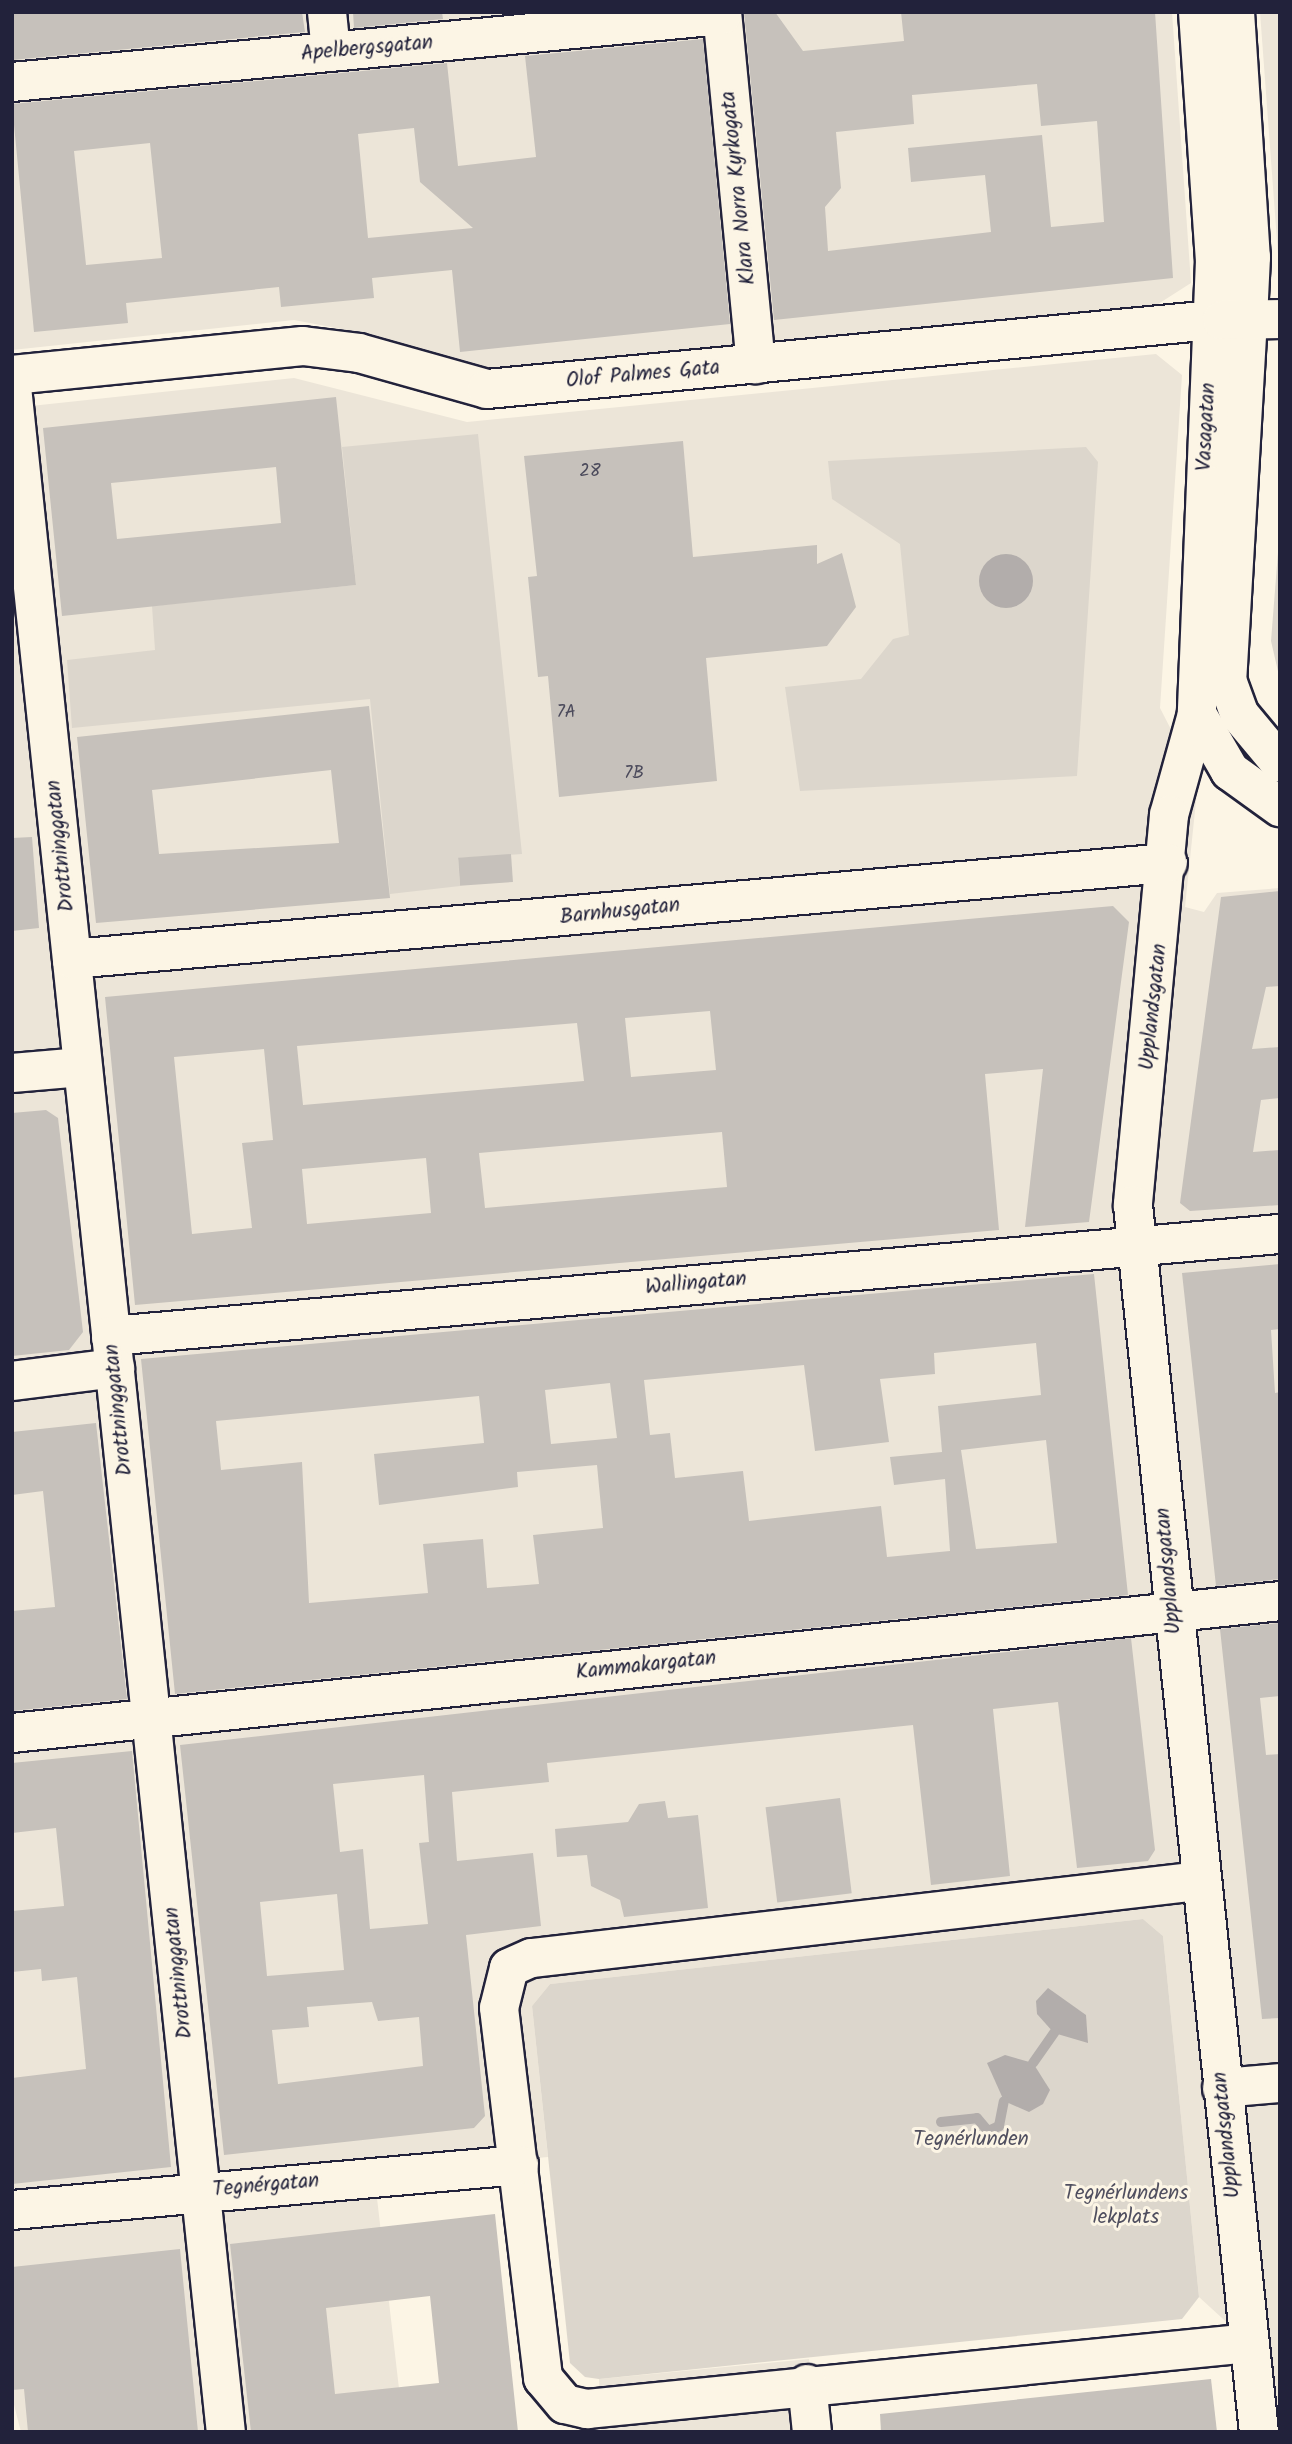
<!DOCTYPE html>
<html>
<head>
<meta charset="utf-8">
<style>
	body { margin:0 }
	#map { position:relative; width:1292px; height:2444px; overflow:hidden; background:#fcf5e5; font-family:Kalam,sans-serif }
	div>[style] { position:absolute }
	.built>* { inset:0; background:#ece5d8 }
	.green>* { inset:0; background:#dcd6cc }
	.water>* { inset:0; background:#b2adab }
	.round { border-radius:50% }
	.stream>* { height:10px; margin:-5px; padding:0 5px; transform-origin:5px; border-radius:5px; background:#b2adab }
	.building>* { inset:0; background:#c6c1bb; transform-origin:0 0 }
	.roads { filter:drop-shadow(2px 0 #22223b) drop-shadow(-2px 0 #22223b) drop-shadow(0 2px #22223b) drop-shadow(0 -2px #22223b) }
	.minor>* { height:38px; margin:-19px; padding:0 19px; transform-origin:19px; border-radius:19px; background:#fcf5e5 }
	.major>* { height:38px; margin:-19px; padding:0 19px; transform-origin:19px; border-radius:19px; background:#fcf5e5 }
	span { translate:-50% -50%; white-space:nowrap; text-align:center; line-height:1.15; -webkit-text-stroke:6px #fcf5e5; paint-order:stroke }
	.number-label { font-size:18px; color:#4b4a5b }
	.number-label span { -webkit-text-stroke-width:0 }
	.street-label { font-size:21px; color:#22223b }
	.park-label { font-size:21px; color:#504f5f }
	.frame { position:absolute; inset:0; border:14px solid #22223b; pointer-events:none }
</style>
</head>
<body>
<div id="map">
	<div class="built">
		<div style="clip-path:polygon(12px 12px,1172px 12px,1191px 283px,1155px 306px,477px 373px,378px 336px,294px 320px,12px 350px)"></div>
		<div style="clip-path:polygon(1260px 12px,1280px 12px,1280px 268px,1279px 268px)"></div>
		<div style="clip-path:polygon(1156px 354px,1182px 375px,1160px 708px,1198px 782px,1185px 907px,1204px 912px,1217px 893px,1280px 888px,1280px 2432px,1256px 2432px,1246px 2340px,1199px 2297px,1163px 1936px,1143px 1919px,550px 1984px,532px 2006px,548px 2157px,374px 2172px,404px 2432px,21px 2432px,12px 2397px,12px 408px,294px 378px,467px 422px)"></div>
		<div style="clip-path:polygon(809px 2359px,816px 2432px,601px 2432px,599px 2379px)"></div>
	</div>
	<div class="green">
		<div style="clip-path:polygon(478px 434px,522px 854px,458px 858px,460px 886px,390px 894px,370px 699px,72px 728px,67px 660px,155px 650px,152px 606px,356px 585px,342px 447px)"></div>
		<div style="clip-path:polygon(1086px 447px,1098px 462px,1077px 776px,800px 791px,785px 687px,861px 679px,893px 639px,909px 635px,900px 544px,832px 499px,828px 461px)"></div>
		<div style="clip-path:polygon(1280px 527px,1280px 680px,1271px 641px)"></div>
		<div style="clip-path:polygon(1143px 1919px,1163px 1936px,1199px 2297px,1182px 2319px,599px 2379px,585px 2377px,570px 2363px,532px 2006px,550px 1984px)"></div>
	</div>
	<div class="water">
		<div class="round" style="left:979px;top:554px;width:54px;height:54px"></div>
		<div style="clip-path:polygon(1048px 1988px,1086px 2015px,1088px 2043px,1054px 2033px,1037px 2014px,1036px 2001px)"></div>
		<div style="clip-path:polygon(1005px 2055px,1033px 2063px,1050px 2090px,1043px 2104px,1029px 2112px,1004px 2101px,987px 2063px)"></div>
	</div>
	<div class="stream">
		<div style="left:1033px;top:2063px;width:37px;rotate:-55deg"></div>
		<div style="left:941px;top:2122px;width:36px;rotate:-6deg"></div>
		<div style="left:977px;top:2118px;width:17px;rotate:50deg"></div>
		<div style="left:988px;top:2131px;width:12px;rotate:-24deg"></div>
		<div style="left:999px;top:2126px;width:25px;rotate:-79deg"></div>
	</div>
	<div class="building">
		<div style="clip-path:polygon(12px 12px,302px 12px,305px 32px,12px 60px)"></div>
		<div style="clip-path:polygon(353px 12px,442px 12px,443px 19px,354px 28px)"></div>
		<div style="clip-path:polygon(evenodd,744px 12px,775px 12px,803px 51px,904px 41px,901px 12px,1155px 12px,1173px 278px,774px 320px,744px 12px,1037px 84px,1041px 126px,1097px 121px,1104px 222px,1051px 227px,1042px 135px,908px 148px,911px 182px,985px 175px,991px 232px,828px 251px,825px 207px,841px 188px,836px 132px,914px 124px,912px 95px,1037px 84px)"></div>
		<div style="clip-path:polygon(evenodd,703px 39px,730px 324px,460px 352px,452px 270px,372px 278px,374px 298px,281px 307px,279px 287px,126px 303px,128px 323px,34px 332px,12px 104px,447px 63px,458px 166px,536px 157px,525px 56px,703px 39px,414px 128px,420px 182px,473px 228px,368px 238px,358px 134px,414px 128px,703px 39px,150px 143px,162px 258px,86px 265px,74px 151px,150px 143px)"></div>
		<div style="clip-path:polygon(evenodd,336px 397px,356px 585px,62px 616px,43px 428px,336px 397px,276px 467px,281px 523px,117px 539px,111px 483px,276px 467px)"></div>
		<div style="clip-path:polygon(683px 441px,693px 557px,817px 545px,817px 564px,842px 553px,856px 607px,827px 646px,706px 658px,717px 781px,559px 797px,548px 676px,538px 677px,528px 577px,537px 576px,524px 456px)"></div>
		<div style="clip-path:polygon(evenodd,369px 706px,390px 898px,96px 923px,77px 737px,369px 706px,331px 770px,339px 843px,159px 854px,152px 790px,331px 770px)"></div>
		<div style="clip-path:polygon(32px 837px,39px 928px,12px 931px,12px 838px)"></div>
		<div style="left:511px;top:854px;width:28px;height:53px;rotate:86deg"></div>
		<div style="clip-path:polygon(1280px 891px,1280px 986px,1266px 987px,1252px 1049px,1280px 1047px,1280px 1098px,1261px 1100px,1253px 1152px,1280px 1150px,1280px 1205px,1190px 1211px,1180px 1203px,1221px 897px)"></div>
		<div style="clip-path:polygon(evenodd,1113px 906px,1129px 922px,1089px 1222px,1025px 1227px,1043px 1069px,985px 1074px,999px 1230px,135px 1305px,105px 997px,1113px 906px,710px 1011px,716px 1070px,631px 1077px,625px 1018px,710px 1011px,1113px 906px,577px 1023px,584px 1081px,303px 1105px,297px 1046px,577px 1023px,1113px 906px,264px 1049px,273px 1140px,242px 1143px,252px 1228px,192px 1234px,174px 1057px,264px 1049px,1113px 906px,722px 1132px,727px 1187px,485px 1208px,479px 1153px,722px 1132px,1113px 906px,426px 1158px,431px 1213px,307px 1224px,302px 1169px,426px 1158px)"></div>
		<div style="clip-path:polygon(46px 1110px,58px 1118px,83px 1332px,69px 1350px,12px 1356px,12px 1113px)"></div>
		<div style="clip-path:polygon(1280px 1264px,1280px 1329px,1271px 1330px,1275px 1393px,1280px 1392px,1280px 1579px,1216px 1586px,1182px 1273px)"></div>
		<div style="clip-path:polygon(evenodd,1094px 1274px,1128px 1595px,175px 1694px,141px 1359px,1094px 1274px,1036px 1343px,1041px 1395px,938px 1406px,942px 1452px,890px 1457px,894px 1485px,945px 1479px,950px 1551px,887px 1557px,881px 1506px,749px 1521px,743px 1471px,675px 1478px,670px 1433px,650px 1435px,644px 1380px,804px 1365px,815px 1451px,889px 1442px,880px 1379px,935px 1374px,934px 1353px,1036px 1343px,1094px 1274px,610px 1383px,617px 1438px,551px 1444px,545px 1390px,610px 1383px,1094px 1274px,479px 1396px,484px 1443px,374px 1454px,379px 1505px,518px 1487px,517px 1472px,597px 1465px,603px 1528px,533px 1535px,539px 1584px,487px 1588px,483px 1539px,423px 1544px,428px 1593px,309px 1603px,302px 1462px,221px 1470px,216px 1421px,479px 1396px,1094px 1274px,1046px 1440px,1057px 1543px,976px 1549px,961px 1450px,1046px 1440px)"></div>
		<div style="clip-path:polygon(96px 1423px,127px 1699px,12px 1711px,12px 1611px,55px 1607px,43px 1491px,12px 1495px,12px 1432px)"></div>
		<div style="clip-path:polygon(1280px 1623px,1280px 1696px,1260px 1698px,1266px 1755px,1280px 1754px,1280px 2018px,1262px 2019px,1220px 1629px)"></div>
		<div style="clip-path:polygon(evenodd,1131px 1638px,1155px 1850px,1148px 1861px,1077px 1868px,1058px 1702px,993px 1709px,1010px 1876px,931px 1885px,913px 1725px,547px 1763px,549px 1782px,452px 1792px,457px 1861px,533px 1853px,541px 1926px,466px 1935px,485px 2116px,474px 2128px,224px 2155px,180px 1745px,1131px 1638px,424px 1775px,429px 1842px,419px 1843px,428px 1924px,370px 1929px,363px 1849px,340px 1852px,333px 1784px,424px 1775px,1131px 1638px,337px 1894px,344px 1970px,267px 1976px,260px 1902px,337px 1894px,1131px 1638px,372px 2002px,378px 2021px,419px 2017px,423px 2066px,278px 2084px,272px 2030px,309px 2027px,307px 2007px,372px 2002px)"></div>
		<div style="clip-path:polygon(132px 1751px,171px 2167px,12px 2184px,12px 2078px,86px 2069px,77px 1977px,42px 1981px,41px 1969px,12px 1972px,12px 1911px,64px 1906px,56px 1828px,12px 1833px,12px 1763px)"></div>
		<div style="left:840px;top:1798px;width:96px;height:75px;rotate:83deg"></div>
		<div style="clip-path:polygon(665px 1801px,668px 1818px,698px 1815px,708px 1908px,624px 1917px,620px 1900px,591px 1886px,587px 1855px,557px 1857px,555px 1829px,628px 1822px,639px 1804px)"></div>
		<div style="clip-path:polygon(evenodd,495px 2214px,518px 2432px,251px 2432px,230px 2244px,495px 2214px,430px 2296px,439px 2383px,335px 2394px,326px 2308px,430px 2296px)"></div>
		<div style="clip-path:polygon(180px 2249px,198px 2432px,28px 2432px,24px 2389px,12px 2390px,12px 2267px)"></div>
		<div style="clip-path:polygon(1211px 2379px,1217px 2432px,881px 2432px,880px 2414px)"></div>
	</div>
	<div class="roads">
		<div class="minor">
			<div style="left:327px;top:12px;width:40px;rotate:84.3deg"></div>
			<div style="left:722px;top:12px;width:354px;rotate:84.5deg"></div>
			<div style="left:12px;top:82px;width:713px;rotate:-5.39deg"></div>
			<div style="left:1248px;top:319px;width:362px;rotate:93.3deg"></div>
			<div style="left:1227px;top:680px;width:37px;rotate:70deg"></div>
			<div style="left:1240px;top:715px;width:62px;rotate:50.2deg"></div>
			<div style="left:12px;top:375px;width:292px;rotate:-5.7deg"></div>
			<div style="left:303px;top:346px;width:56px;rotate:7.1deg"></div>
			<div style="left:359px;top:353px;width:133px;rotate:15.7deg"></div>
			<div style="left:487px;top:389px;width:729px;rotate:-5.43deg"></div>
			<div style="left:12px;top:387px;width:2056px;rotate:84.03deg"></div>
			<div style="left:1197px;top:714px;width:105px;rotate:105.5deg"></div>
			<div style="left:1169px;top:815px;width:392px;rotate:95.3deg"></div>
			<div style="left:1133px;top:1205px;width:1233px;rotate:84.14deg"></div>
			<div style="left:72px;top:959px;width:1100px;rotate:-5.01deg"></div>
			<div style="left:12px;top:1073px;width:70px;rotate:-4.9deg"></div>
			<div style="left:111px;top:1336px;width:1173px;rotate:-4.99deg"></div>
			<div style="left:12px;top:1381px;width:104px;rotate:-7.2deg"></div>
			<div style="left:12px;top:1733px;width:1275px;rotate:-5.94deg"></div>
			<div style="left:1199px;top:1881px;width:672px;rotate:173.42deg"></div>
			<div style="left:531px;top:1958px;width:24px;rotate:156deg"></div>
			<div style="left:509px;top:1968px;width:41px;rotate:104deg"></div>
			<div style="left:499px;top:2008px;width:373px;rotate:83.2deg"></div>
			<div style="left:543px;top:2378px;width:34px;rotate:50deg"></div>
			<div style="left:565px;top:2404px;width:23px;rotate:13deg"></div>
			<div style="left:587px;top:2409px;width:665px;rotate:-5.69deg"></div>
			<div style="left:1222px;top:2088px;width:58px;rotate:-4.9deg"></div>
			<div style="left:12px;top:2210px;width:509px;rotate:-5.07deg"></div>
			<div style="left:807px;top:2384px;width:48px;rotate:84.1deg"></div>
		</div>
		<div class="major">
			<div style="left:1198px;top:12px;width:249px;rotate:86.1deg"></div>
			<div style="left:1215px;top:260px;width:454px;rotate:92.3deg"></div>
			<div style="left:1197px;top:714px;width:66px;rotate:59.9deg"></div>
			<div style="left:1230px;top:771px;width:62px;rotate:35.8deg"></div>
			<div style="left:1235px;top:12px;width:246px;rotate:86.3deg"></div>
			<div style="left:1251px;top:257px;width:62px;rotate:92.8deg"></div>
			<div style="left:1222px;top:320px;width:58px;rotate:-1deg"></div>
		</div>
	</div>
	<div class="number-label">
		<span style="left:590px;top:472px">28</span>
		<span style="left:566px;top:713px">7A</span>
		<span style="left:634px;top:774px">7B</span>
	</div>
	<div class="street-label">
		<span style="left:367px;top:49px;rotate:-5deg">Apelbergsgatan</span>
		<span style="left:739px;top:188px;rotate:-96deg">Klara Norra Kyrkogata</span>
		<span style="left:643px;top:375px;rotate:-5deg">Olof Palmes Gata</span>
		<span style="left:1207px;top:427px;rotate:-87deg">Vasagatan</span>
		<span style="left:61px;top:846px;rotate:-96deg">Drottninggatan</span>
		<span style="left:620px;top:912px;rotate:-6deg">Barnhusgatan</span>
		<span style="left:1154px;top:1007px;rotate:-84deg">Upplandsgatan</span>
		<span style="left:696px;top:1284px;rotate:-5deg">Wallingatan</span>
		<span style="left:119px;top:1410px;rotate:-96deg">Drottninggatan</span>
		<span style="left:1169px;top:1571px;rotate:-95deg">Upplandsgatan</span>
		<span style="left:646px;top:1666px;rotate:-6deg">Kammakargatan</span>
		<span style="left:179px;top:1973px;rotate:-96deg">Drottninggatan</span>
		<span style="left:1227px;top:2135px;rotate:-96deg">Upplandsgatan</span>
		<span style="left:266px;top:2186px;rotate:-5deg">Tegnérgatan</span>
	</div>
	<div class="park-label">
		<span style="left:971px;top:2140px">Tegnérlunden</span>
		<span style="left:1126px;top:2206px">Tegnérlundens<br>lekplats</span>
	</div>
	<div class="frame"></div>
</div>
</body>
</html>
